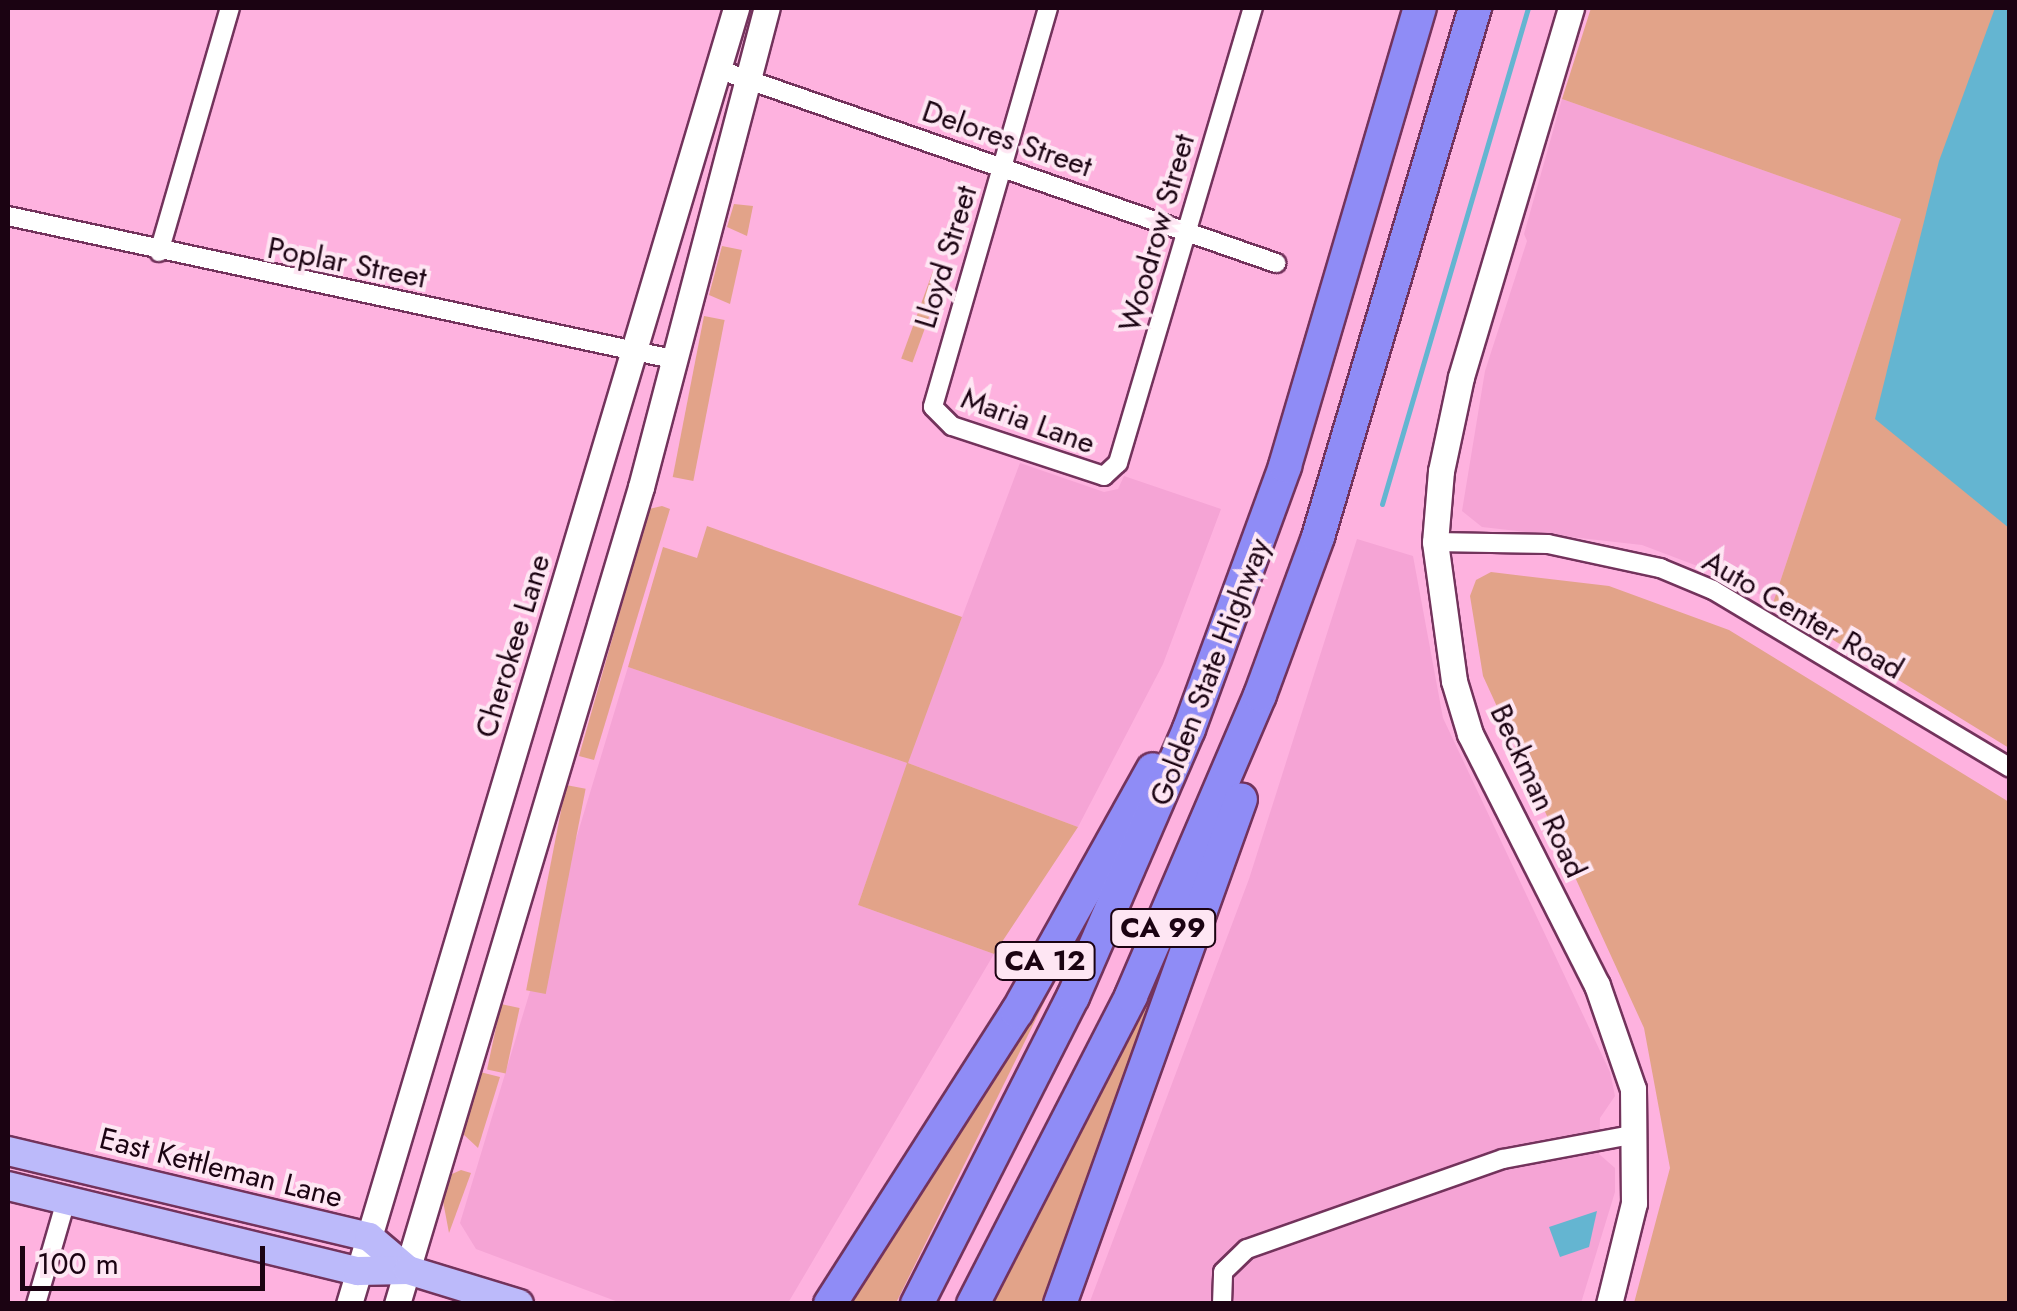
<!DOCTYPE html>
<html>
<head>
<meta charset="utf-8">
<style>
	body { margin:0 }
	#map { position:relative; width:2017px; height:1311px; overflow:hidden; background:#feb2df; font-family:Jost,sans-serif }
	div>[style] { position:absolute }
	.built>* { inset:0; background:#f5a4d5 }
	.green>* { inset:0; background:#e2a389; transform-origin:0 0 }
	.water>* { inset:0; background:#64b5d1 }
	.stream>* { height:5px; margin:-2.5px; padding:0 2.5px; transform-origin:2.5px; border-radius:2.5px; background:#64b5d1 }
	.roads { filter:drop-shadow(2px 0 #73335c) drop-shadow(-2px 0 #73335c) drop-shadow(0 2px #73335c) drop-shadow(0 -2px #73335c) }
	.street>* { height:18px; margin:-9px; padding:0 9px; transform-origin:9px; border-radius:9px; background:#fff }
	.secondary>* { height:25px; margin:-12.5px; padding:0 12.5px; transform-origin:12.5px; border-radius:12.5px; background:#fff }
	.primary>* { height:28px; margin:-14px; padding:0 14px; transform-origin:14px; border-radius:14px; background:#bcbafa }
	.highway>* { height:32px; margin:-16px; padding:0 16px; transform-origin:16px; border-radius:16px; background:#8f8cf6 }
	span { translate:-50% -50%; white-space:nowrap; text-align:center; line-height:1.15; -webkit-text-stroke:8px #fee6f3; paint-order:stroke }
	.shield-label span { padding:2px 8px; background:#fee6f3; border:2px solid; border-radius:8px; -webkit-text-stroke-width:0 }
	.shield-label { font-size:28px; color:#1b0312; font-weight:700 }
	.street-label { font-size:30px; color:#1b0312 }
	.frame { position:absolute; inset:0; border:10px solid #1b0312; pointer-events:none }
	.scale { position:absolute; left:20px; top:1246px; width:245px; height:45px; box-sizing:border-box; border:5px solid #1b0312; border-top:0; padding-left:12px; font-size:30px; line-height:35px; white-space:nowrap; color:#1b0312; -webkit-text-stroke:8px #fee6f3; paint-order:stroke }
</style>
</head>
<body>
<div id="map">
	<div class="built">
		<div style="clip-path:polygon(1562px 99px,1901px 219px,1773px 603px,1737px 581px,1642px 545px,1482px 527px,1462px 511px,1485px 371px,1527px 241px,1524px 234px)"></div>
		<div style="clip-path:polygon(1020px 463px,1104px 492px,1118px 489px,1124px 476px,1221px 509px,1163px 664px,1078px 827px,908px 763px,858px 905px,994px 954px,788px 1303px,621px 1303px,476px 1249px,460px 1223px,628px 667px,907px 763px)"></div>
		<div style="clip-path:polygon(1357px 539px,1413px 556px,1443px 718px,1610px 1072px,1615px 1096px,1600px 1118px,1599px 1154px,1615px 1168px,1615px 1192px,1581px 1303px,1089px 1304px,1249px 879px)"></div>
	</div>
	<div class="green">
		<div style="clip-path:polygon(1591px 8px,2009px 8px,2009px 748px,1773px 603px,1901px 219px,1562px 99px)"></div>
		<div style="clip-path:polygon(734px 204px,753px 206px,747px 236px,727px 227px)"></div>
		<div style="clip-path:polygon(722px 246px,742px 250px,730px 304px,709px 295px)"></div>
		<div style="left:933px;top:271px;width:12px;height:93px;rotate:20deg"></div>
		<div style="left:704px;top:316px;width:21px;height:164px;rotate:11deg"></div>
		<div style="clip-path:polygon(662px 506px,670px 509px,594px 760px,579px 756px,649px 509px)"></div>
		<div style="clip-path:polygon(707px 526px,962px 617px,908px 763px,1078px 827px,994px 954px,858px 905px,907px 763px,628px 667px,663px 547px,697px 558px)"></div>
		<div style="clip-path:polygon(1491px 572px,1609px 586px,1729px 630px,2009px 802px,2009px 1303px,1634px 1303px,1670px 1168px,1644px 1028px,1483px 676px,1470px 596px,1476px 580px)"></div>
		<div style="left:566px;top:785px;width:20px;height:209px;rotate:11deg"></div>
		<div style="clip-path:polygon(1192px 891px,1046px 1303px,993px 1304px,1145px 997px)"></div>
		<div style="clip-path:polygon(1069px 952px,896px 1303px,841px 1304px)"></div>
		<div style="left:501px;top:1004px;width:19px;height:67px;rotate:12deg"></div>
		<div style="clip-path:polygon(480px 1072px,500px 1077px,478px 1148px,462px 1133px)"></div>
		<div style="clip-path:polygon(461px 1170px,471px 1173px,449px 1233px,443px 1201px,452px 1174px)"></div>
	</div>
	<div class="water">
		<div style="clip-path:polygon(1995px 8px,2010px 8px,2009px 528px,1875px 419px,1939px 161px)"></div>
		<div style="clip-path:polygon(1597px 1211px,1589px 1247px,1560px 1257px,1549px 1227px)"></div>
	</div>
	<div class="stream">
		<div style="left:1382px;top:504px;width:517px;rotate:-73.6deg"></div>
	</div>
	<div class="roads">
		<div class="street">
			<div style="left:1048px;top:8px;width:415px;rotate:106.1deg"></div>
			<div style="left:933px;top:407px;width:27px;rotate:45deg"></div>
			<div style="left:952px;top:426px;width:160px;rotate:18.2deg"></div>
			<div style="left:1104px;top:476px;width:19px;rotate:-43deg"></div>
			<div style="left:1118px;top:463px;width:475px;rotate:-73.5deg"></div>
			<div style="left:720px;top:70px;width:589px;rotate:19.14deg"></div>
			<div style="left:8px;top:216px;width:684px;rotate:12.15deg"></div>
			<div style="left:159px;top:252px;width:254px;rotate:-73.8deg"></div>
			<div style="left:1435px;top:542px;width:113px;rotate:1deg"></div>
			<div style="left:1548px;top:544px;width:115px;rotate:12.1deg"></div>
			<div style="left:1660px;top:568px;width:57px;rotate:22.5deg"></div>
			<div style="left:1713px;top:590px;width:346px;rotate:30.9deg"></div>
			<div style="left:36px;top:1304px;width:107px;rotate:-73.8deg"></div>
			<div style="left:1222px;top:1304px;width:32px;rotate:-88deg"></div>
			<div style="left:1223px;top:1272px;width:33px;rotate:-44deg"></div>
			<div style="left:1247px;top:1249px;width:271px;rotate:-19.4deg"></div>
			<div style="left:1503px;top:1159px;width:135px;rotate:-10.6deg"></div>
		</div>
		<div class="secondary">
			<div style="left:1571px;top:8px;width:385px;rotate:106.6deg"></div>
			<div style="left:1461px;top:377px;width:96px;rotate:102deg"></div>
			<div style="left:1441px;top:471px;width:71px;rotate:94.8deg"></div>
			<div style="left:1435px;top:542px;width:140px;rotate:82.2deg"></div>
			<div style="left:1454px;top:681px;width:55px;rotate:73.2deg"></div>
			<div style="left:1470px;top:734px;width:281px;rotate:63.2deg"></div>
			<div style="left:1597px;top:985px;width:110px;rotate:70.9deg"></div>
			<div style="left:1633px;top:1089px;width:114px;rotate:89.5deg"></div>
			<div style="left:1634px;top:1203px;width:104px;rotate:103.9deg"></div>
			<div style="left:349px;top:1304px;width:1353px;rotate:-73.37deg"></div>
			<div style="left:397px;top:1304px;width:853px;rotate:-73.37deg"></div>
			<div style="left:641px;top:487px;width:495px;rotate:-75.3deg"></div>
		</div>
		<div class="primary">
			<div style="left:8px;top:1151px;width:371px;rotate:13.4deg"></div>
			<div style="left:369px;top:1237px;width:51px;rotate:40.2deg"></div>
			<div style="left:8px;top:1186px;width:360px;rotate:13.7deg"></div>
			<div style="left:358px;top:1271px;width:50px;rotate:-1.1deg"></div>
			<div style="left:408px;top:1270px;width:116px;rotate:17deg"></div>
		</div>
		<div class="highway">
			<div style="left:830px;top:1304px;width:347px;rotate:-57.4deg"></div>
			<div style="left:1017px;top:1012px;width:278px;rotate:-60.8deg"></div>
			<div style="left:917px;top:1304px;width:344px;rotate:-63.1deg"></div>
			<div style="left:1073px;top:997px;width:292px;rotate:-66.6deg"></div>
			<div style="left:1189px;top:729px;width:280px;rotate:-69.9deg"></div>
			<div style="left:1285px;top:466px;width:477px;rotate:-73.6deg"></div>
			<div style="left:973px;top:1304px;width:346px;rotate:-62.8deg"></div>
			<div style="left:1131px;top:996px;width:327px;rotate:-66.8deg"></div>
			<div style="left:1260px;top:695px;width:168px;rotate:-69.8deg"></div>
			<div style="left:1318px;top:537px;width:552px;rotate:-73.47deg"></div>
			<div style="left:1060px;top:1304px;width:536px;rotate:-70.28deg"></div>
		</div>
	</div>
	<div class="shield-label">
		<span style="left:1163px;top:928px">CA 99</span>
		<span style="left:1045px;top:961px">CA 12</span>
	</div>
	<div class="street-label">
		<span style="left:1007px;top:139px;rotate:19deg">Delores Street</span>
		<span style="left:1157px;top:233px;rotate:-74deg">Woodrow Street</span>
		<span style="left:946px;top:257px;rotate:-73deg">Lloyd Street</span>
		<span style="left:347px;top:263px;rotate:11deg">Poplar Street</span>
		<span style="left:1028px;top:421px;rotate:20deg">Maria Lane</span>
		<span style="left:1803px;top:615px;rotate:30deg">Auto Center Road</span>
		<span style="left:513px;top:646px;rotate:-73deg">Cherokee Lane</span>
		<span style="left:1210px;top:672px;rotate:-69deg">Golden State Highway</span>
		<span style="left:1538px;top:791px;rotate:65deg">Beckman Road</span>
		<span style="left:221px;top:1168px;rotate:14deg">East Kettleman Lane</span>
	</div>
	<div class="frame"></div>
	<div class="scale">100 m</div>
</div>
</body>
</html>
